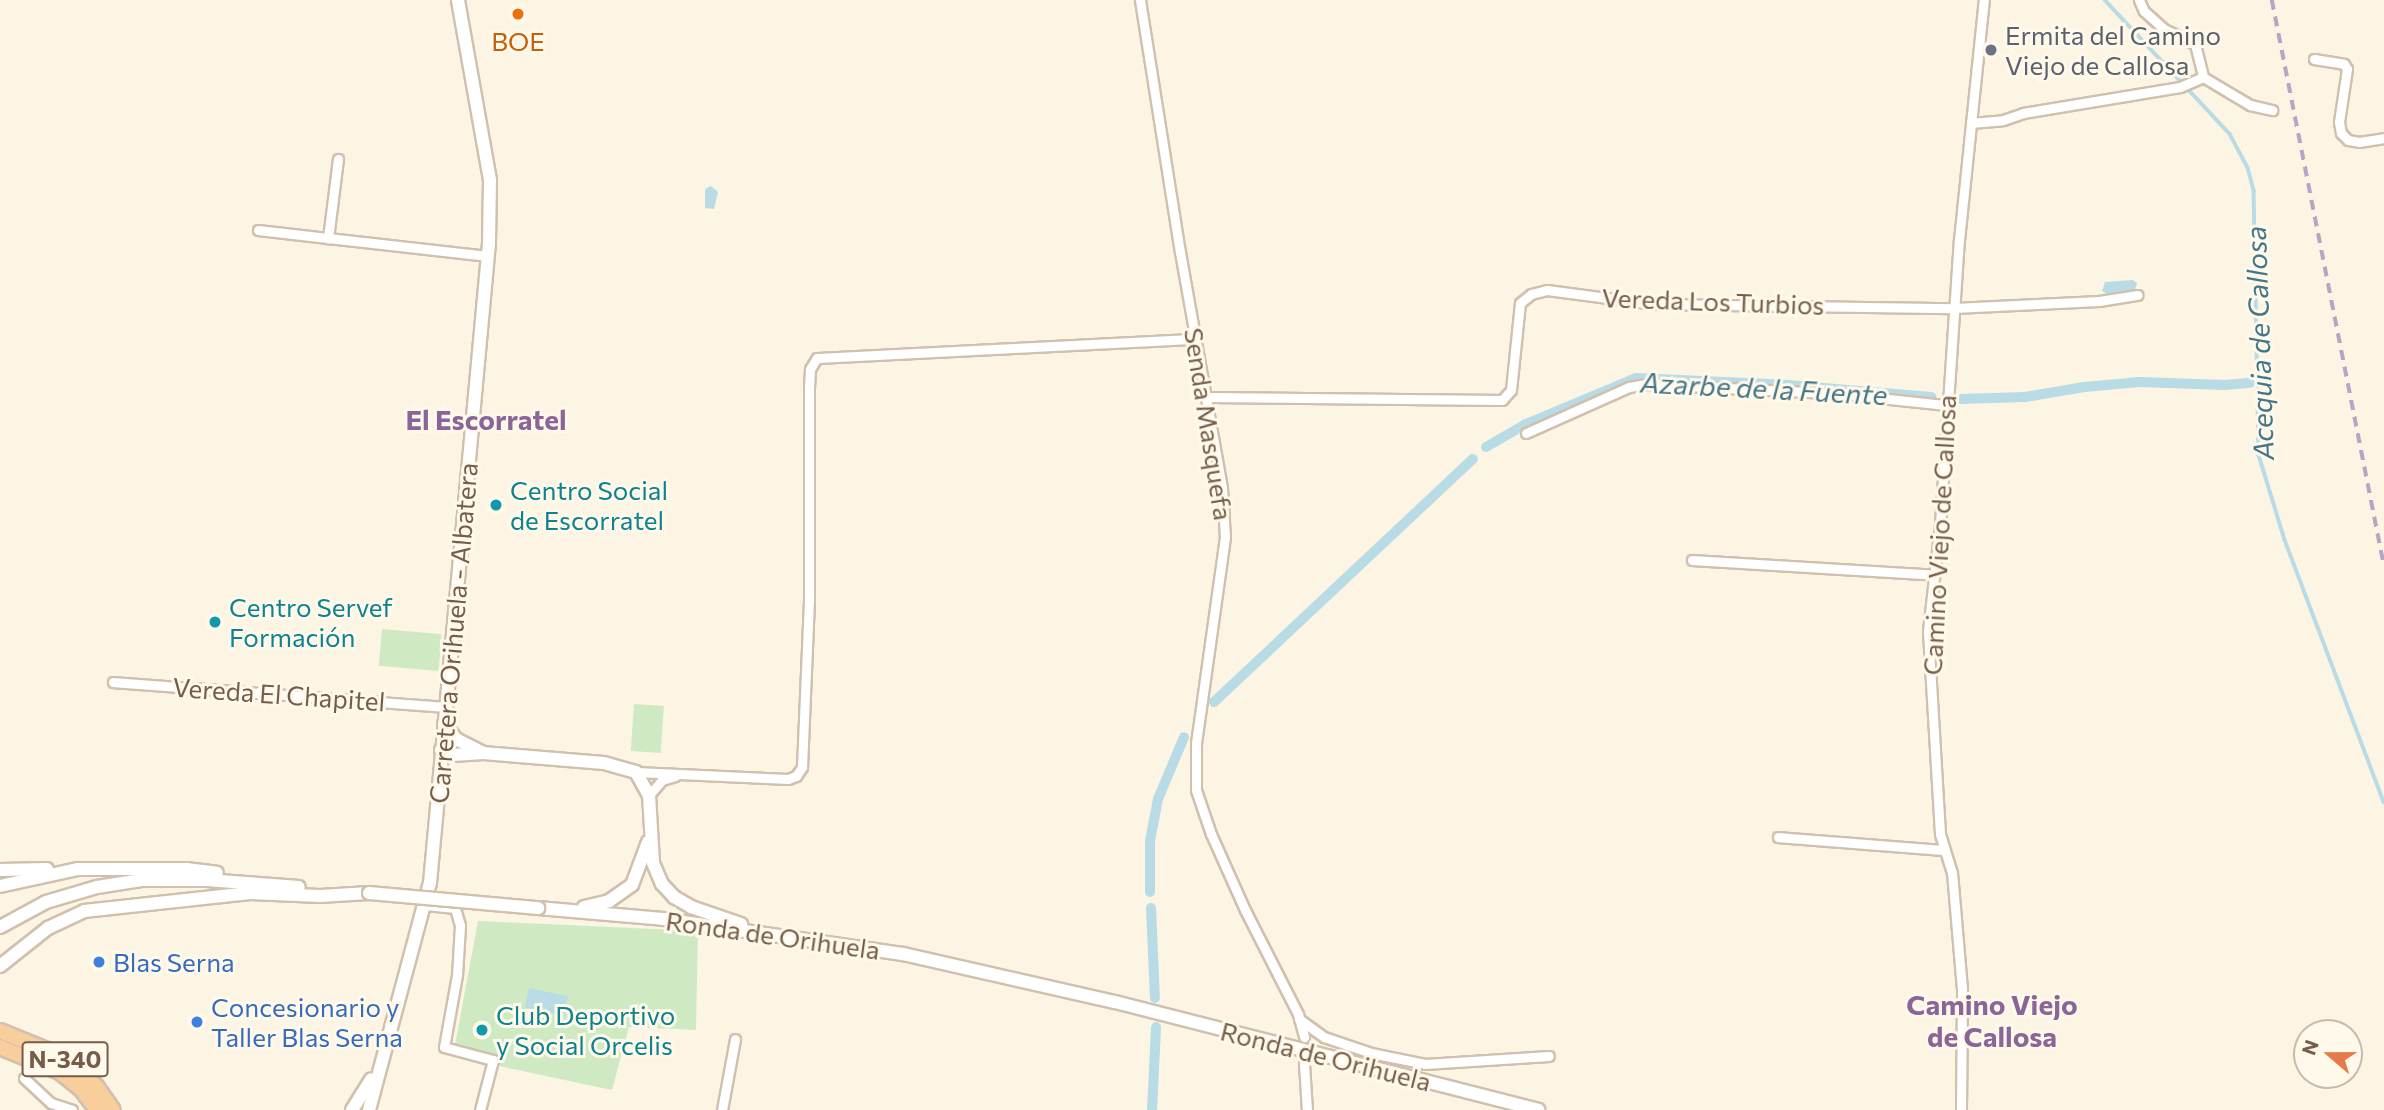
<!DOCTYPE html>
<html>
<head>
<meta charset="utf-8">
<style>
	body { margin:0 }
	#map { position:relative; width:2384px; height:1110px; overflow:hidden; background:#fcf5e4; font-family:Commissioner,sans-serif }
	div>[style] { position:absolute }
	.green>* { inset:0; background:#cfeac3; transform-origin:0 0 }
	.water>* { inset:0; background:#b9dbe6; transform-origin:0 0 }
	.stream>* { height:3.5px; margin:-1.75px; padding:0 1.75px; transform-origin:1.75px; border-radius:1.75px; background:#b9dbe6 }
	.canal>* { height:10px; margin:-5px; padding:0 5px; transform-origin:5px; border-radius:5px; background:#b9dbe6 }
	.roads { filter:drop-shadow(2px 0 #d0c0ae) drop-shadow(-2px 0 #d0c0ae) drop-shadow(0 2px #d0c0ae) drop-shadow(0 -2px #d0c0ae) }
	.minor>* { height:9px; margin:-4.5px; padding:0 4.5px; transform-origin:4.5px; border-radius:4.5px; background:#fff }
	.secondary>* { height:12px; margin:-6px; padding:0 6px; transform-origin:6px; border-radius:6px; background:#fff }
	.trunk>* { height:14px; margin:-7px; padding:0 7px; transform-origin:7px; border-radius:7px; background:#f8ce9c }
	.rail>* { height:3.5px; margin-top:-1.75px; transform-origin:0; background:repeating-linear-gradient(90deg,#b9a3c6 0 10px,transparent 0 17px) }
	.bridges { filter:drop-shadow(2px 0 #d3c0ab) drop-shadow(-2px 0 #d3c0ab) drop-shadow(0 2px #d3c0ab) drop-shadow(0 -2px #d3c0ab) }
	.secondary-bridge>* { height:12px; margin:-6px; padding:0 6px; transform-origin:6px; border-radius:6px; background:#fff }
	.dots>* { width:19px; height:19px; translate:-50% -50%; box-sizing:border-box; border:4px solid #fff9eb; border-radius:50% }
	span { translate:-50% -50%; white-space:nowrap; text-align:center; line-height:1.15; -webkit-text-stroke:6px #fff9eb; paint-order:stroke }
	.shield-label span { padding:2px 5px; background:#fff9eb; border:2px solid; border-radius:5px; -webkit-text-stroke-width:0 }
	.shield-label { font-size:24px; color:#755d4a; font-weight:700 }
	.worship-label { font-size:26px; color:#5b616d }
	.left { translate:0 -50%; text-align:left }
	.food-label { font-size:26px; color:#c56008 }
	.street-label { font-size:26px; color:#755d4a }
	.culture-label { font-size:26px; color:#0d838f }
	.shop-label { font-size:26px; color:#366cbe }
	.water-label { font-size:28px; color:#447688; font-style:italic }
	.neighbourhood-label { font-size:28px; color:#8c6598; font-weight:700 }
	.north { position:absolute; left:2293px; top:1019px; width:70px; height:70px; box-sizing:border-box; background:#fff9eb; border:2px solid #c8bbab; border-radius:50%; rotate:290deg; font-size:19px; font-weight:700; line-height:28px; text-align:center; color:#755d4a }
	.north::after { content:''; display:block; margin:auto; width:24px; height:32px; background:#e57b4a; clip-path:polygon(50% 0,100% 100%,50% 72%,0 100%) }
</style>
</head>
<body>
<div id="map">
	<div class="green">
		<div style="left:382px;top:629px;width:60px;height:37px;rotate:5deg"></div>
		<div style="left:634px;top:704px;width:30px;height:47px;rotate:4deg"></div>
		<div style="clip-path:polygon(478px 921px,698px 931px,696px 1030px,629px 1027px,612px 1090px,499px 1066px,502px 1057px,455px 1045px)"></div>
	</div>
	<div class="water">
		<div style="clip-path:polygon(711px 186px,718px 192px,714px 209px,705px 208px,705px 189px)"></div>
		<div style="clip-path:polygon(2133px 280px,2137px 283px,2134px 293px,2107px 294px,2102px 291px,2105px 282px)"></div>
		<div style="left:529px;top:988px;width:40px;height:20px;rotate:12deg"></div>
	</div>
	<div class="stream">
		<div style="left:2105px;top:0;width:183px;rotate:47deg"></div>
		<div style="left:2230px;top:134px;width:38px;rotate:62deg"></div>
		<div style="left:2248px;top:168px;width:24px;rotate:75deg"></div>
		<div style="left:2254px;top:191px;width:264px;rotate:88.9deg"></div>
		<div style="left:2259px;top:455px;width:89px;rotate:73deg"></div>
		<div style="left:2285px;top:540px;width:280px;rotate:69.3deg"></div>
	</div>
	<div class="canal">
		<div style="left:1961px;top:399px;width:64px;rotate:-1.8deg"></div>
		<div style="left:2025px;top:397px;width:60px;rotate:-9.6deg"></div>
		<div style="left:2084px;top:387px;width:56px;rotate:-5.1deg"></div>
		<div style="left:2140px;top:382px;width:85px;rotate:2deg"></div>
		<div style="left:2225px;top:385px;width:25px;rotate:-5deg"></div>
		<div style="left:1486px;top:447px;width:46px;rotate:-29.9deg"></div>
		<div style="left:1526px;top:424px;width:119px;rotate:-22.7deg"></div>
		<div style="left:1636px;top:378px;width:152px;rotate:2.6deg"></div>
		<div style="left:1788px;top:385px;width:144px;rotate:4.8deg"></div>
		<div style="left:1214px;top:702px;width:355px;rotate:-43.2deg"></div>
		<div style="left:1150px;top:892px;width:51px;rotate:-90deg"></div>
		<div style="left:1150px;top:841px;width:43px;rotate:-79.2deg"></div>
		<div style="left:1158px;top:799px;width:67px;rotate:-67.2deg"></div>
		<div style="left:1151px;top:908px;width:90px;rotate:87.5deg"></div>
		<div style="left:1152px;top:1110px;width:83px;rotate:-87.2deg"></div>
	</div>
	<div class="roads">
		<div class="minor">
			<div style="left:1140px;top:0;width:255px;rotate:81deg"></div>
			<div style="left:1180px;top:252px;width:240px;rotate:79.9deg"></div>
			<div style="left:1222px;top:488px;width:49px;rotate:86.5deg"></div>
			<div style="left:1225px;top:537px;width:208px;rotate:98deg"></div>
			<div style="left:1196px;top:743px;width:47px;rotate:90deg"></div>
			<div style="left:1196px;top:790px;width:46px;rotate:71.2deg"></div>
			<div style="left:1211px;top:834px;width:83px;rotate:65.9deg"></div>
			<div style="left:1245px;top:910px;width:117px;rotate:63deg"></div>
			<div style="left:1298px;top:1014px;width:24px;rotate:75deg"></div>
			<div style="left:2139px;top:0;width:12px;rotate:66deg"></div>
			<div style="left:2144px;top:11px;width:27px;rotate:42deg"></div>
			<div style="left:2164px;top:29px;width:34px;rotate:26deg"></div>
			<div style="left:2195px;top:44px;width:34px;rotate:76deg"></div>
			<div style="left:2203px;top:77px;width:55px;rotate:30.8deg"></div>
			<div style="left:2250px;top:105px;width:23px;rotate:13deg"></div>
			<div style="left:2314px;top:59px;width:30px;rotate:9deg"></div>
			<div style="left:2344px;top:64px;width:6px;rotate:59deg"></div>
			<div style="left:2347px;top:69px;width:54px;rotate:98.6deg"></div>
			<div style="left:2339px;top:122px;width:11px;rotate:80deg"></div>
			<div style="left:2341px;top:133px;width:10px;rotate:45deg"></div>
			<div style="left:2348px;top:140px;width:11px;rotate:10deg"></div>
			<div style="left:2359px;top:142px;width:25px;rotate:-9deg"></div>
			<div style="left:1971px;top:123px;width:32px;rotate:-5deg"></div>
			<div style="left:2003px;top:120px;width:21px;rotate:-19deg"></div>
			<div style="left:2023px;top:113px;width:159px;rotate:-9.4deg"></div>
			<div style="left:2180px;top:87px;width:25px;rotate:-23deg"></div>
			<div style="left:338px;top:159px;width:80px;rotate:97.2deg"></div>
			<div style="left:328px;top:238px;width:161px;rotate:6.4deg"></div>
			<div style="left:258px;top:230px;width:70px;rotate:6.5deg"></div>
			<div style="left:1208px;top:397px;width:294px;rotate:0.6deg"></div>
			<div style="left:1502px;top:400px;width:13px;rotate:-48deg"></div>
			<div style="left:1511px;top:390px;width:87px;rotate:-84.1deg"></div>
			<div style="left:1520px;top:303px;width:14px;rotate:-39deg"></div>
			<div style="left:1531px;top:294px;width:16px;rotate:-14deg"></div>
			<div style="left:1547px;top:290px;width:108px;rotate:7.5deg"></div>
			<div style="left:1654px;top:304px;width:300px;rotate:0.8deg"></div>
			<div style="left:1954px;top:308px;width:145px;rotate:-2.8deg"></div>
			<div style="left:2099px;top:301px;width:39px;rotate:-9deg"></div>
			<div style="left:1526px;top:433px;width:113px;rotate:-24.1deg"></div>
			<div style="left:1629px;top:387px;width:17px;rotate:-10deg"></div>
			<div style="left:1646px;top:384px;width:187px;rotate:2.8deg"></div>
			<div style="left:1833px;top:393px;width:114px;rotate:6.1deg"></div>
			<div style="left:1692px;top:560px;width:243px;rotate:3.5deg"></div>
			<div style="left:113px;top:682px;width:333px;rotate:4.3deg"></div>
			<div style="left:636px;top:772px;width:152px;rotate:2.6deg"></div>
			<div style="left:788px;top:779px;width:9px;rotate:-21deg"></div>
			<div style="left:796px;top:776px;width:11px;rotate:-56deg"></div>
			<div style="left:802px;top:767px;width:169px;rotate:-87.6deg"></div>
			<div style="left:809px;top:598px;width:210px;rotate:-90deg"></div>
			<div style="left:809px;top:388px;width:19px;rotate:-87deg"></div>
			<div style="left:810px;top:369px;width:13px;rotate:-58deg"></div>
			<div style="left:817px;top:358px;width:380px;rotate:-2.9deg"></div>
			<div style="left:649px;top:795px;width:20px;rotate:-49deg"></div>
			<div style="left:662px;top:780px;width:14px;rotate:-17deg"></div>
			<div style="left:1778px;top:837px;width:167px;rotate:4.5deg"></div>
			<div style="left:426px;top:905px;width:29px;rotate:6deg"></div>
			<div style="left:455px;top:908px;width:18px;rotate:74deg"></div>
			<div style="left:460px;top:925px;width:50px;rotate:93.4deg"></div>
			<div style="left:457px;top:975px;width:73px;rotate:100.2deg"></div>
			<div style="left:444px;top:1047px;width:51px;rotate:14.9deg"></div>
			<div style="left:493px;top:1060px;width:52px;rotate:104.6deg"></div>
			<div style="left:1299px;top:1019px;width:31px;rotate:36deg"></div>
			<div style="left:1324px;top:1037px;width:50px;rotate:18.8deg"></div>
			<div style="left:1371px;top:1053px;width:55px;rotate:11.5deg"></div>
			<div style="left:1425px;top:1064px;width:124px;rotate:-3.7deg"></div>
			<div style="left:1304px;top:1064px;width:46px;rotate:86.3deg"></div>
			<div style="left:24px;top:1078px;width:37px;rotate:43deg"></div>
			<div style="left:51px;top:1103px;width:22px;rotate:18deg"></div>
			<div style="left:722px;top:1110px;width:72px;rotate:-79.6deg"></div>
			<div style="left:1961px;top:1110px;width:121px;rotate:-89.5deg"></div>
			<div style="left:1962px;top:989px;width:116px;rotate:-94.9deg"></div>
			<div style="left:1952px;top:873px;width:41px;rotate:-107.1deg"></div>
			<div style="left:1940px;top:834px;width:203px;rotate:-93.4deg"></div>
			<div style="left:1928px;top:631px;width:108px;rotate:-83.6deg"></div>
			<div style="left:1940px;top:524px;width:285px;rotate:-86.2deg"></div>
			<div style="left:1959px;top:240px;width:241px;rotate:-84.1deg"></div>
		</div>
		<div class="secondary">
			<div style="left:444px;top:724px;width:19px;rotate:51deg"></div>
			<div style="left:456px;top:739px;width:30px;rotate:27deg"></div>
			<div style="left:441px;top:750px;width:13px;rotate:23deg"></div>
			<div style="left:453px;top:755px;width:30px;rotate:-4deg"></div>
			<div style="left:483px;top:753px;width:121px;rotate:4.7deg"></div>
			<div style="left:604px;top:763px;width:33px;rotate:16deg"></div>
			<div style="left:636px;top:772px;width:26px;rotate:61deg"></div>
			<div style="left:649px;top:795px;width:68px;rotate:86.6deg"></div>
			<div style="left:653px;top:863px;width:23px;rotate:67deg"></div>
			<div style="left:662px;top:884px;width:18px;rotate:47deg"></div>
			<div style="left:674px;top:897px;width:20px;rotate:30deg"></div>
			<div style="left:691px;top:907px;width:53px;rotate:18.8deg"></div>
			<div style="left:0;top:870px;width:47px;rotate:-1.2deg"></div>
			<div style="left:0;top:886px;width:80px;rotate:-12.3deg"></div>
			<div style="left:78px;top:869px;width:108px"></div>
			<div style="left:186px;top:869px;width:31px;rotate:7deg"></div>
			<div style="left:584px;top:907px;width:26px;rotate:-13deg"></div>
			<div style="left:609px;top:901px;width:28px;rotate:-35deg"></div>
			<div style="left:632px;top:885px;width:46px;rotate:-69.6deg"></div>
			<div style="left:538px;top:908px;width:125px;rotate:5deg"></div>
			<div style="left:663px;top:919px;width:243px;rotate:8.3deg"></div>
			<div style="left:903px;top:954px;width:217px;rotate:12.8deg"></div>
			<div style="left:1115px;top:1002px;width:437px;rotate:14.3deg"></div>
			<div style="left:0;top:927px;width:52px;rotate:-28.5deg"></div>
			<div style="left:46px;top:902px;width:53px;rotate:-16.4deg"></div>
			<div style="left:97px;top:887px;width:45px;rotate:-9deg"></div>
			<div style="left:141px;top:880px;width:66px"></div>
			<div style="left:207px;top:880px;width:92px;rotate:4.4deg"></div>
			<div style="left:0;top:966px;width:61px;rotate:-38.4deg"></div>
			<div style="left:48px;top:928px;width:40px;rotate:-25deg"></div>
			<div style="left:84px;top:911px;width:167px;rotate:-6.2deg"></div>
			<div style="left:250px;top:893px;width:70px;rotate:2.5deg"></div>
			<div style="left:320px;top:896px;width:49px;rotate:-3.5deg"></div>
			<div style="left:352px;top:1110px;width:36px;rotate:-58deg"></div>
			<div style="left:369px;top:1110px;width:235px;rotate:-75deg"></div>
			<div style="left:430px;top:883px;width:643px;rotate:-84.73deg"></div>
			<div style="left:489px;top:243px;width:63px;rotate:-89.1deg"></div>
			<div style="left:490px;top:180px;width:183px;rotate:-100.1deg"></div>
		</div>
		<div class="trunk">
			<div style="left:0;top:1031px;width:64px;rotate:22.1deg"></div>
			<div style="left:59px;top:1055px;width:18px;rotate:34deg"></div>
			<div style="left:74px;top:1065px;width:30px;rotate:44deg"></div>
			<div style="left:96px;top:1086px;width:29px;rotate:55deg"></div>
			<div style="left:0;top:1047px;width:65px;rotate:22.6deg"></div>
			<div style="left:60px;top:1072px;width:28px;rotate:39deg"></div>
			<div style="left:82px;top:1090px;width:25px;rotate:53deg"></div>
		</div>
	</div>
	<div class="rail">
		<div style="left:2272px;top:0;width:576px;rotate:78.79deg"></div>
	</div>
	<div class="bridges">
		<div class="secondary-bridge">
			<div style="left:369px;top:893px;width:170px;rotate:5.1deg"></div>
		</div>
	</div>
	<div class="dots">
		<div style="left:518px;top:14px;background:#e8710a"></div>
		<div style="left:1991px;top:50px;background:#6b7280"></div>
		<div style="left:496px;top:505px;background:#0f9aa8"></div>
		<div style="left:215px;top:622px;background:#0f9aa8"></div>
		<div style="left:99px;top:962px;background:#3f7fe0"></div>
		<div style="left:197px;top:1022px;background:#3f7fe0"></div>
		<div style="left:482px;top:1030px;background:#0f9aa8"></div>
	</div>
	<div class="shield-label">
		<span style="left:65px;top:1059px">N-340</span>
	</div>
	<div class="worship-label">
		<span class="left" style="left:2005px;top:50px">Ermita del Camino<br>Viejo de Callosa</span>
	</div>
	<div class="food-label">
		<span style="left:518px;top:41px">BOE</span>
	</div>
	<div class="street-label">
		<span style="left:1713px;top:301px;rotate:2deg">Vereda Los Turbios</span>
		<span style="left:1209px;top:424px;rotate:81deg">Senda Masquefa</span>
		<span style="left:1939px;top:535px;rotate:-87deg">Camino Viejo de Callosa</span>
		<span style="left:453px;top:633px;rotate:-85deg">Carretera Orihuela - Albatera</span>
		<span style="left:279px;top:694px;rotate:4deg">Vereda El Chapitel</span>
		<span style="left:773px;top:935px;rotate:8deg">Ronda de Orihuela</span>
		<span style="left:1326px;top:1056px;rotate:14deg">Ronda de Orihuela</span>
	</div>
	<div class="culture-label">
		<span class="left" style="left:510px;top:505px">Centro Social<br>de Escorratel</span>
		<span class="left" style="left:229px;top:622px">Centro Servef<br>Formación</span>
		<span class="left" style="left:496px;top:1030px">Club Deportivo<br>y Social Orcelis</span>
	</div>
	<div class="shop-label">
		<span class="left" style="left:113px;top:962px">Blas Serna</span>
		<span class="left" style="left:211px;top:1022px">Concesionario y<br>Taller Blas Serna</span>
	</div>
	<div class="water-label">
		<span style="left:2259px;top:343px;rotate:-92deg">Acequia de Callosa</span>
		<span style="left:1764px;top:388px;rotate:3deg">Azarbe de la Fuente</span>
	</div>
	<div class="neighbourhood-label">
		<span style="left:486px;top:419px">El Escorratel</span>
		<span style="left:1992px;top:1020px">Camino Viejo<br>de Callosa</span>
	</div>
	<div class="north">N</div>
</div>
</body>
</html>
